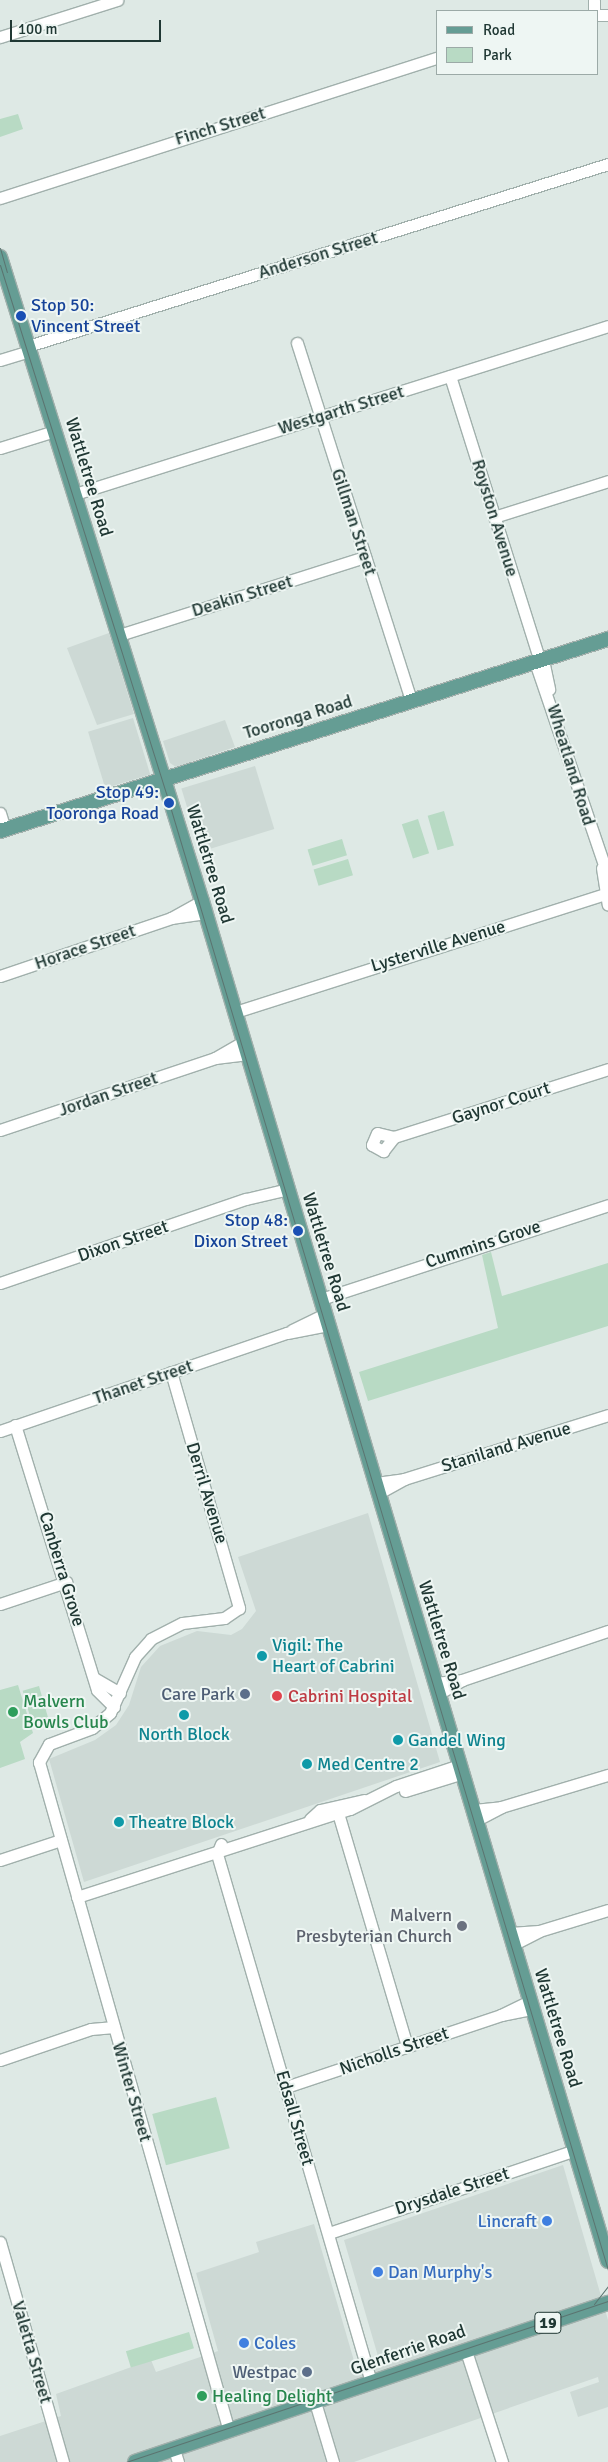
<!DOCTYPE html>
<html>
<head>
<meta charset="utf-8">
<style>
	body { margin:0 }
	#map { position:relative; width:608px; height:2462px; overflow:hidden; background:#dee9e5; font-family:Signika,sans-serif }
	div>[style] { position:absolute }
	.built>* { inset:0; background:#cdd9d5; transform-origin:0 0 }
	.green>* { inset:0; background:#b8dac4; transform-origin:0 0 }
	.roads { filter:drop-shadow(1px 0 #a1b0ac) drop-shadow(-1px 0 #a1b0ac) drop-shadow(0 1px #a1b0ac) drop-shadow(0 -1px #a1b0ac) }
	.minor>* { height:11px; margin:-5.5px; padding:0 5.5px; transform-origin:5.5px; border-radius:5.5px; background:#fff }
	.major>* { height:14px; margin:-7px; padding:0 7px; transform-origin:7px; border-radius:7px; background:#659d94 }
	.tram>* { height:1px; margin:-0.5px; padding:0 0.5px; transform-origin:0.5px; border-radius:0.5px; background:#5b7470 }
	.dots>* { width:14px; height:14px; translate:-50% -50%; box-sizing:border-box; border:2px solid #eef6f3; border-radius:50% }
	span { translate:-50% -50%; white-space:nowrap; text-align:center; line-height:1.15; -webkit-text-stroke:4px #eef6f3; paint-order:stroke }
	.shield-label span { padding:1px 4px; background:#eef6f3; border:1px solid; border-radius:4px; -webkit-text-stroke-width:0 }
	.shield-label { font-size:16px; color:#203834; font-weight:700 }
	.street-label { font-size:18px; color:#203834 }
	.transit-label { font-size:18px; color:#164399 }
	.left { translate:0 -50%; text-align:left }
	.right { translate:-100% -50%; text-align:right }
	.culture-label { font-size:18px; color:#0d838f }
	.service-label { font-size:18px; color:#4e5e75 }
	.health-label { font-size:18px; color:#be3a42 }
	.leisure-label { font-size:18px; color:#27864d }
	.worship-label { font-size:18px; color:#5b616d }
	.shop-label { font-size:18px; color:#366cbe }
	.legend { position:absolute; left:436px; top:10px; width:162px; height:65px; box-sizing:border-box; background:#eef6f3; border:1px solid #9caaa7; margin:0; padding:6px 9px; list-style:none; font-size:15px; color:#203834 }
	.legend li { display:flex; align-items:center; gap:10px; height:25px }
	.legend b { width:25px; border:1px solid #9caaa7 }
	.scale { position:absolute; left:10px; top:20px; width:151px; height:22px; box-sizing:border-box; border:2px solid #203834; border-top:0; padding-left:6px; font-size:15px; line-height:18px; white-space:nowrap; color:#203834; -webkit-text-stroke:4px #eef6f3; paint-order:stroke }
</style>
</head>
<body>
<div id="map">
	<div class="built">
		<div style="clip-path:polygon(109px 633px,134px 714px,97px 725px,67px 648px)"></div>
		<div style="left:133px;top:718px;width:59px;height:47px;rotate:73deg"></div>
		<div style="clip-path:polygon(225px 720px,235px 747px,176px 767px,170px 763px,163px 741px)"></div>
		<div style="left:255px;top:766px;width:66px;height:77px;rotate:73deg"></div>
		<div style="clip-path:polygon(368px 1513px,440px 1762px,84px 1882px,49px 1759px,95px 1740px,116px 1725px,129px 1705px,141px 1667px,160px 1646px,197px 1631px,231px 1635px,242px 1629px,256px 1611px,238px 1557px)"></div>
		<div style="clip-path:polygon(563px 2165px,608px 2320px,608px 2407px,578px 2417px,570px 2392px,599px 2382px,598px 2377px,354px 2462px,0 2462px,0 2436px,61px 2416px,56px 2394px,151px 2360px,156px 2372px,218px 2351px,196px 2273px,259px 2252px,256px 2242px,314px 2224px,357px 2371px,380px 2363px,344px 2240px)"></div>
	</div>
	<div class="green">
		<div style="clip-path:polygon(18px 114px,23px 129px,0 137px,0 119px)"></div>
		<div style="left:444px;top:811px;width:36px;height:17px;rotate:74deg"></div>
		<div style="left:418px;top:819px;width:36px;height:17px;rotate:72deg"></div>
		<div style="left:342px;top:839px;width:17px;height:36px;rotate:73deg"></div>
		<div style="left:348px;top:859px;width:17px;height:36px;rotate:73deg"></div>
		<div style="clip-path:polygon(491px 1252px,502px 1296px,608px 1263px,608px 1326px,368px 1401px,359px 1372px,498px 1328px,482px 1255px)"></div>
		<div style="clip-path:polygon(18px 1685px,33px 1733px,20px 1742px,25px 1759px,0 1768px,0 1690px)"></div>
		<div style="left:39px;top:1686px;width:35px;height:17px;rotate:74deg"></div>
		<div style="left:216px;top:2097px;width:53px;height:66px;rotate:75deg"></div>
		<div style="left:189px;top:2332px;width:17px;height:66px;rotate:73deg"></div>
	</div>
	<div class="roads">
		<div class="minor">
			<div style="left:594px;top:11px;width:11px;rotate:-90deg"></div>
			<div style="left:597px;top:15px;width:11px"></div>
			<div style="left:0;top:37px;width:123px;rotate:-17.5deg"></div>
			<div style="left:0;top:198px;width:459px;rotate:-17.8deg"></div>
			<div style="left:297px;top:343px;width:376px;rotate:72.3deg"></div>
			<div style="left:28px;top:346px;width:608px;rotate:-17.42deg"></div>
			<div style="left:0;top:360px;width:31px;rotate:-17deg"></div>
			<div style="left:450px;top:376px;width:299px;rotate:72.5deg"></div>
			<div style="left:0;top:448px;width:58px;rotate:-17.2deg"></div>
			<div style="left:75px;top:494px;width:559px;rotate:-17.49deg"></div>
			<div style="left:494px;top:517px;width:120px;rotate:-17.5deg"></div>
			<div style="left:119px;top:635px;width:258px;rotate:-17.6deg"></div>
			<div style="left:543px;top:660px;width:30px;rotate:78deg"></div>
			<div style="left:535px;top:662px;width:227px;rotate:71.2deg"></div>
			<div style="left:0;top:813px;width:17px;rotate:73deg"></div>
			<div style="left:602px;top:868px;width:37px;rotate:81deg"></div>
			<div style="left:171px;top:918px;width:35px;rotate:-29deg"></div>
			<div style="left:0;top:976px;width:181px;rotate:-18.7deg"></div>
			<div style="left:171px;top:918px;width:35px;rotate:-8deg"></div>
			<div style="left:235px;top:1012px;width:392px;rotate:-17.7deg"></div>
			<div style="left:215px;top:1058px;width:34px;rotate:-30deg"></div>
			<div style="left:0;top:1130px;width:227px;rotate:-18.5deg"></div>
			<div style="left:215px;top:1058px;width:33px;rotate:-7deg"></div>
			<div style="left:394px;top:1137px;width:17px;rotate:-167deg"></div>
			<div style="left:377px;top:1133px;width:13px;rotate:113deg"></div>
			<div style="left:372px;top:1145px;width:13px;rotate:29deg"></div>
			<div style="left:383px;top:1151px;width:18px;rotate:-52deg"></div>
			<div style="left:394px;top:1137px;width:225px;rotate:-17.6deg"></div>
			<div style="left:0;top:1283px;width:260px;rotate:-18.9deg"></div>
			<div style="left:246px;top:1199px;width:43px;rotate:-13.4deg"></div>
			<div style="left:321px;top:1299px;width:302px;rotate:-18.1deg"></div>
			<div style="left:292px;top:1330px;width:37px;rotate:-26deg"></div>
			<div style="left:171px;top:1372px;width:246px;rotate:73.9deg"></div>
			<div style="left:239px;top:1608px;width:18px;rotate:146deg"></div>
			<div style="left:224px;top:1618px;width:42px;rotate:173.2deg"></div>
			<div style="left:182px;top:1623px;width:35px;rotate:153deg"></div>
			<div style="left:151px;top:1639px;width:24px;rotate:132deg"></div>
			<div style="left:135px;top:1657px;width:61px;rotate:114.1deg"></div>
			<div style="left:110px;top:1713px;width:23px;rotate:140deg"></div>
			<div style="left:92px;top:1728px;width:46px;rotate:159.6deg"></div>
			<div style="left:49px;top:1744px;width:21px;rotate:119deg"></div>
			<div style="left:39px;top:1762px;width:695px;rotate:74.15deg"></div>
			<div style="left:15px;top:1425px;width:277px;rotate:72.8deg"></div>
			<div style="left:97px;top:1690px;width:24px;rotate:45deg"></div>
			<div style="left:0;top:1431px;width:303px;rotate:-18.9deg"></div>
			<div style="left:287px;top:1333px;width:43px;rotate:-10.8deg"></div>
			<div style="left:376px;top:1483px;width:28px;rotate:-8deg"></div>
			<div style="left:404px;top:1479px;width:214px;rotate:-17.4deg"></div>
			<div style="left:379px;top:1493px;width:29px;rotate:-29deg"></div>
			<div style="left:0;top:1604px;width:70px;rotate:-18.4deg"></div>
			<div style="left:94px;top:1678px;width:30px;rotate:30deg"></div>
			<div style="left:435px;top:1683px;width:27px;rotate:-6deg"></div>
			<div style="left:462px;top:1680px;width:154px;rotate:-18.6deg"></div>
			<div style="left:438px;top:1694px;width:28px;rotate:-30deg"></div>
			<div style="left:405px;top:1791px;width:61px;rotate:-17.2deg"></div>
			<div style="left:474px;top:1810px;width:27px;rotate:-6deg"></div>
			<div style="left:501px;top:1807px;width:112px;rotate:-16.7deg"></div>
			<div style="left:338px;top:1813px;width:243px;rotate:73.5deg"></div>
			<div style="left:310px;top:1819px;width:13px;rotate:-42deg"></div>
			<div style="left:320px;top:1810px;width:45px;rotate:-12.8deg"></div>
			<div style="left:477px;top:1820px;width:27px;rotate:-28deg"></div>
			<div style="left:221px;top:1844px;width:11px;rotate:112deg"></div>
			<div style="left:217px;top:1854px;width:550px;rotate:73.74deg"></div>
			<div style="left:0;top:1860px;width:64px;rotate:-18.2deg"></div>
			<div style="left:77px;top:1897px;width:287px;rotate:-17.9deg"></div>
			<div style="left:350px;top:1809px;width:51px;rotate:-26.6deg"></div>
			<div style="left:396px;top:1786px;width:67px;rotate:-18.2deg"></div>
			<div style="left:510px;top:1933px;width:29px;rotate:-4deg"></div>
			<div style="left:539px;top:1931px;width:72px;rotate:-16.9deg"></div>
			<div style="left:514px;top:1944px;width:28px;rotate:-27deg"></div>
			<div style="left:501px;top:2015px;width:33px;rotate:-11deg"></div>
			<div style="left:0;top:2060px;width:96px;rotate:-18.8deg"></div>
			<div style="left:91px;top:2029px;width:23px;rotate:-5deg"></div>
			<div style="left:286px;top:2087px;width:227px;rotate:-18.5deg"></div>
			<div style="left:501px;top:2015px;width:32px;rotate:-26deg"></div>
			<div style="left:329px;top:2233px;width:260px;rotate:-18.6deg"></div>
			<div style="left:0;top:2242px;width:229px;rotate:74deg"></div>
			<div style="left:466px;top:2351px;width:117px;rotate:72deg"></div>
			<div style="left:315px;top:2402px;width:63px;rotate:73.3deg"></div>
			<div style="left:174px;top:2449px;width:14px;rotate:73deg"></div>
		</div>
		<div class="major">
			<div style="left:0;top:257px;width:675px;rotate:72.59deg"></div>
			<div style="left:202px;top:901px;width:1419px;rotate:73.38deg"></div>
			<div style="left:0;top:831px;width:638px;rotate:-17.53deg"></div>
			<div style="left:135px;top:2462px;width:499px;rotate:-18.6deg"></div>
		</div>
	</div>
	<div class="tram">
		<div style="left:0;top:248px;width:25px;rotate:74deg"></div>
		<div style="left:0;top:265px;width:553px;rotate:72.55deg"></div>
		<div style="left:166px;top:793px;width:1542px;rotate:73.34deg"></div>
		<div style="left:594px;top:2304px;width:23px;rotate:-52deg"></div>
		<div style="left:126px;top:2462px;width:508px;rotate:-18.47deg"></div>
	</div>
	<div class="dots">
		<div style="left:21px;top:316px;background:#1a4fb4"></div>
		<div style="left:169px;top:803px;background:#1a4fb4"></div>
		<div style="left:298px;top:1231px;background:#1a4fb4"></div>
		<div style="left:262px;top:1656px;background:#0f9aa8"></div>
		<div style="left:245px;top:1694px;background:#5c6f8a"></div>
		<div style="left:277px;top:1696px;background:#e0444e"></div>
		<div style="left:13px;top:1712px;background:#2e9e5b"></div>
		<div style="left:184px;top:1715px;background:#0f9aa8"></div>
		<div style="left:398px;top:1740px;background:#0f9aa8"></div>
		<div style="left:307px;top:1764px;background:#0f9aa8"></div>
		<div style="left:119px;top:1822px;background:#0f9aa8"></div>
		<div style="left:462px;top:1926px;background:#6b7280"></div>
		<div style="left:547px;top:2221px;background:#3f7fe0"></div>
		<div style="left:378px;top:2272px;background:#3f7fe0"></div>
		<div style="left:244px;top:2343px;background:#3f7fe0"></div>
		<div style="left:307px;top:2372px;background:#5c6f8a"></div>
		<div style="left:202px;top:2396px;background:#2e9e5b"></div>
	</div>
	<div class="shield-label">
		<span style="left:548px;top:2323px">19</span>
	</div>
	<div class="street-label">
		<span style="left:220px;top:126px;rotate:-17deg">Finch Street</span>
		<span style="left:318px;top:255px;rotate:-17deg">Anderson Street</span>
		<span style="left:341px;top:410px;rotate:-17deg">Westgarth Street</span>
		<span style="left:89px;top:477px;rotate:73deg">Wattletree Road</span>
		<span style="left:495px;top:518px;rotate:73deg">Royston Avenue</span>
		<span style="left:354px;top:522px;rotate:72deg">Gillman Street</span>
		<span style="left:242px;top:596px;rotate:-17deg">Deakin Street</span>
		<span style="left:298px;top:717px;rotate:-17deg">Tooronga Road</span>
		<span style="left:571px;top:765px;rotate:73deg">Wheatland Road</span>
		<span style="left:210px;top:864px;rotate:73deg">Wattletree Road</span>
		<span style="left:438px;top:946px;rotate:-17deg">Lysterville Avenue</span>
		<span style="left:85px;top:947px;rotate:-19deg">Horace Street</span>
		<span style="left:108px;top:1094px;rotate:-19deg">Jordan Street</span>
		<span style="left:501px;top:1103px;rotate:-18deg">Gaynor Court</span>
		<span style="left:123px;top:1241px;rotate:-19deg">Dixon Street</span>
		<span style="left:483px;top:1244px;rotate:-18deg">Cummins Grove</span>
		<span style="left:326px;top:1252px;rotate:73deg">Wattletree Road</span>
		<span style="left:143px;top:1382px;rotate:-19deg">Thanet Street</span>
		<span style="left:506px;top:1447px;rotate:-17deg">Staniland Avenue</span>
		<span style="left:207px;top:1493px;rotate:73deg">Derril Avenue</span>
		<span style="left:62px;top:1569px;rotate:73deg">Canberra Grove</span>
		<span style="left:442px;top:1640px;rotate:73deg">Wattletree Road</span>
		<span style="left:558px;top:2028px;rotate:73deg">Wattletree Road</span>
		<span style="left:394px;top:2051px;rotate:-19deg">Nicholls Street</span>
		<span style="left:132px;top:2092px;rotate:74deg">Winter Street</span>
		<span style="left:295px;top:2118px;rotate:74deg">Edsall Street</span>
		<span style="left:452px;top:2191px;rotate:-18deg">Drysdale Street</span>
		<span style="left:408px;top:2350px;rotate:-19deg">Glenferrie Road</span>
		<span style="left:32px;top:2352px;rotate:74deg">Valetta Street</span>
	</div>
	<div class="transit-label">
		<span class="left" style="left:31px;top:316px">Stop 50:<br>Vincent Street</span>
		<span class="right" style="left:159px;top:803px">Stop 49:<br>Tooronga Road</span>
		<span class="right" style="left:288px;top:1231px">Stop 48:<br>Dixon Street</span>
	</div>
	<div class="culture-label">
		<span class="left" style="left:272px;top:1656px">Vigil: The<br>Heart of Cabrini</span>
		<span style="left:184px;top:1734px">North Block</span>
		<span class="left" style="left:408px;top:1740px">Gandel Wing</span>
		<span class="left" style="left:317px;top:1764px">Med Centre 2</span>
		<span class="left" style="left:129px;top:1822px">Theatre Block</span>
	</div>
	<div class="service-label">
		<span class="right" style="left:235px;top:1694px">Care Park</span>
		<span class="right" style="left:297px;top:2372px">Westpac</span>
	</div>
	<div class="health-label">
		<span class="left" style="left:288px;top:1696px">Cabrini Hospital</span>
	</div>
	<div class="leisure-label">
		<span class="left" style="left:23px;top:1712px">Malvern<br>Bowls Club</span>
		<span class="left" style="left:212px;top:2396px">Healing Delight</span>
	</div>
	<div class="worship-label">
		<span class="right" style="left:452px;top:1926px">Malvern<br>Presbyterian Church</span>
	</div>
	<div class="shop-label">
		<span class="right" style="left:537px;top:2221px">Lincraft</span>
		<span class="left" style="left:388px;top:2272px">Dan Murphy's</span>
		<span class="left" style="left:254px;top:2343px">Coles</span>
	</div>
	<ul class="legend">
	<li><b style="height:6px;background:#659d94"></b>Road</li>
	<li><b style="height:14px;background:#b8dac4"></b>Park</li>
	</ul>
	<div class="scale">100 m</div>
</div>
</body>
</html>
